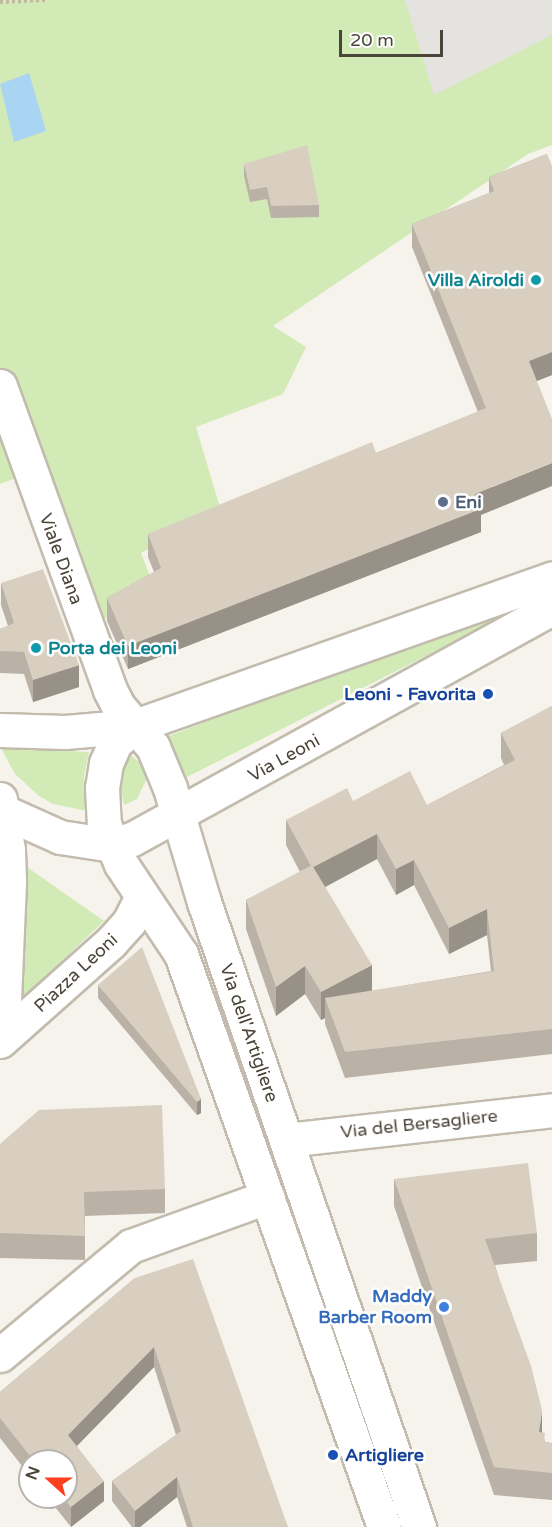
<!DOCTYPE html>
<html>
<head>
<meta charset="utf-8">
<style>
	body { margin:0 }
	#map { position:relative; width:552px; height:1527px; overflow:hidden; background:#f6f3ec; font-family:"Varela Round",sans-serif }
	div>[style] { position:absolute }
	.green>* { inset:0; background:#d2eab5 }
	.parking>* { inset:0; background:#e5e3e0 }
	.water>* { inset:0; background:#a9d4f2 }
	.path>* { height:4px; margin-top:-2px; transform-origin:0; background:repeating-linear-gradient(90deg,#c4b79f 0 3px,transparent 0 6px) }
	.roads { filter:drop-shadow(2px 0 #c2bbae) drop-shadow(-2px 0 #c2bbae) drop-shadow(0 2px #c2bbae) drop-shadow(0 -2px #c2bbae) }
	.minor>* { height:33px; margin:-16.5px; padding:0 16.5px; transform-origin:16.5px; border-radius:16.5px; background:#fff }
	.wall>* { inset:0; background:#bab2a6 }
	.shaded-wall>* { inset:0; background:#979187 }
	.building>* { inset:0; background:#d8cfc1 }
	.dots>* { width:16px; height:16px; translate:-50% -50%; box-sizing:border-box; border:3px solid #fff; border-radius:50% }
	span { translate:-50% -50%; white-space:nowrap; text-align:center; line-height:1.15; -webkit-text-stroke:5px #fff; paint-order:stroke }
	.culture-label { font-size:18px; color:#0d838f; font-weight:700 }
	.right { translate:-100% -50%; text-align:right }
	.left { translate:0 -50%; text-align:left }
	.service-label { font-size:18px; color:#4e5e75; font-weight:700 }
	.street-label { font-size:18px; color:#4b4439 }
	.transit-label { font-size:18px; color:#164399; font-weight:700 }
	.shop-label { font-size:18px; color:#366cbe; font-weight:700 }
	.north { position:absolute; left:18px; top:1449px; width:60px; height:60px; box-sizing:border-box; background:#fff; border:2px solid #b7b4b0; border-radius:50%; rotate:291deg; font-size:16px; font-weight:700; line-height:24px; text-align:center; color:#4b4439 }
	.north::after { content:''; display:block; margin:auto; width:21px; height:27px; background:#fc3f1d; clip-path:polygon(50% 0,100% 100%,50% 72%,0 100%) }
	.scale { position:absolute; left:339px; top:30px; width:104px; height:27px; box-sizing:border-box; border:3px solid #4b4439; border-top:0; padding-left:8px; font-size:18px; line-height:21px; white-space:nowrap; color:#4b4439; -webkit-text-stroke:4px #fff; paint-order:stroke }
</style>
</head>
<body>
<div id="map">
	<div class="green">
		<div style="clip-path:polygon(0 0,552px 0,552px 145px,528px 154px,273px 326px,306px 347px,283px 394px,196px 427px,221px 511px,141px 553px,156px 591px,94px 624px,40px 469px,0 484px)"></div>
		<div style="clip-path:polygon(489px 612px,493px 622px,185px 778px,169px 736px)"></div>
		<div style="clip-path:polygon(1px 748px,89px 752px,84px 776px,87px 811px,53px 804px,39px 796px,15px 774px)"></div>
		<div style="clip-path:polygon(128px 753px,146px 767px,147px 778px,137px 799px,124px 805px,119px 779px)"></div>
		<div style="clip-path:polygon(24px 865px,104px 921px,18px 1003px)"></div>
	</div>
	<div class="parking">
		<div style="clip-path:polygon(405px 0,552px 0,552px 35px,434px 95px)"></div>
	</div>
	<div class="water">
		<div style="clip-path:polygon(29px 73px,46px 131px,14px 142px,0 84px)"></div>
	</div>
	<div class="path">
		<div style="left:0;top:2px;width:46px;rotate:-2.5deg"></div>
	</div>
	<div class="roads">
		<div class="minor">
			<div style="left:0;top:386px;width:323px;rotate:70.1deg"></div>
			<div style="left:110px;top:690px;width:18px;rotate:63deg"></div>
			<div style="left:118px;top:706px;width:54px;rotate:49.5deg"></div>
			<div style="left:153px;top:747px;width:44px;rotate:67.5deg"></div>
			<div style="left:170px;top:788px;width:119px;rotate:73.4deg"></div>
			<div style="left:204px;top:902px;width:661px;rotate:71.02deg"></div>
			<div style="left:135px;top:726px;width:26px;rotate:140deg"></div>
			<div style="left:115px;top:743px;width:22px;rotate:114deg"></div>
			<div style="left:106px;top:763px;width:25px;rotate:99deg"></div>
			<div style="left:102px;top:788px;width:36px;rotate:87deg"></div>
			<div style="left:104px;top:824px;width:43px;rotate:67deg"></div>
			<div style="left:121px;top:864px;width:108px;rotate:56.3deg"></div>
			<div style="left:181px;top:954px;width:608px;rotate:70.49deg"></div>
			<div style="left:0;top:730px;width:65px;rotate:1.8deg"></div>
			<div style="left:65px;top:732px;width:70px;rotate:-4.9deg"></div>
			<div style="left:135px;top:726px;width:442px;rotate:-19.5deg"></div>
			<div style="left:0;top:799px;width:52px;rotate:81.1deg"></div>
			<div style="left:8px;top:850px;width:32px;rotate:88deg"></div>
			<div style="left:9px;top:882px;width:120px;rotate:92.4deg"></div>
			<div style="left:4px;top:1002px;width:11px;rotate:112deg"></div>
			<div style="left:0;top:810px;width:66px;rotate:24.2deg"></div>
			<div style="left:60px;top:837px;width:53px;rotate:8.7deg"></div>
			<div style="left:112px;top:845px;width:21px;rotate:-17deg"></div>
			<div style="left:132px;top:839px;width:479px;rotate:-28.8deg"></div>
			<div style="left:0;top:1041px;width:149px;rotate:-41.7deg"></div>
			<div style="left:111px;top:942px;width:27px;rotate:-48deg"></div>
			<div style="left:129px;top:922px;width:28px;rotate:-63deg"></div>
			<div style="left:286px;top:1140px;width:268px;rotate:-6.4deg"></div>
			<div style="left:0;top:1355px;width:170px;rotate:-39.8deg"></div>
			<div style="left:131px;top:1246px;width:145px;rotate:-19.8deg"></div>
		</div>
	</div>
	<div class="wall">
		<div style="clip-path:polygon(547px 154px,552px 375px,537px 381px,481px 515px,481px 532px,128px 669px,107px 621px,107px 598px,154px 572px,148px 557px,148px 534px,376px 453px,478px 412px,412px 247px,412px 224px,489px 193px,489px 177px)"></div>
		<div style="clip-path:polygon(244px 164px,319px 205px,319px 217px,271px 218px,267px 199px,250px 202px,244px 176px)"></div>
		<div style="clip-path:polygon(1px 583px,79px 687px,33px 702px,24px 674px,0 673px,0 629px,8px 626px,1px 605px)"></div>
		<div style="clip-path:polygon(evenodd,552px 706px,552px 1054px,345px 1078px,325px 1024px,325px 1018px,321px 1020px,305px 994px,276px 1016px,246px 929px,246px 900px,300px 872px,286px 845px,286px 820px,353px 801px,427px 805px,504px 765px,501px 758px,501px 733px,552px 706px,377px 859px,396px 895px,414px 885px,449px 954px,487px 935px,491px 971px,372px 991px,325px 887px,377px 859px)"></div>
		<div style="clip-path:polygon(98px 985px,201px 1099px,201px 1113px,197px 1115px,98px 998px)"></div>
		<div style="clip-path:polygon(0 1144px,165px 1189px,165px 1213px,85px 1216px,85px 1260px,0 1258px)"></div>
		<div style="clip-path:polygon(394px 1179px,537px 1233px,537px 1261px,495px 1265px,545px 1442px,552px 1443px,552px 1500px,494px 1495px,394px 1206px)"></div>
		<div style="clip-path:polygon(135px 1278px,288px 1527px,187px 1527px,177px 1497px,140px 1527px,132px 1527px,112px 1501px,112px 1481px,176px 1435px,154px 1367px,77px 1446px,104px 1501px,71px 1527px,47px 1497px,66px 1497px,66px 1461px,30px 1461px,30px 1476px,0 1438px,0 1392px)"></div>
	</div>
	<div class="shaded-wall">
		<div style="clip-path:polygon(552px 352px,552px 375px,529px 384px,529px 361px)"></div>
		<div style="clip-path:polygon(552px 463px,552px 486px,481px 515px,481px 532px,128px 669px,128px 646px,475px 494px)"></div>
		<div style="clip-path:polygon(79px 665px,79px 687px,33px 702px,33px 680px)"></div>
		<div style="clip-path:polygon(377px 834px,377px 859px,312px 894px,312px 868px)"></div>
		<div style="clip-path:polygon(414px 860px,414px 885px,396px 895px,396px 869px)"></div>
		<div style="clip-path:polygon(487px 909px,487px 935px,449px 954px,449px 928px)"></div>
		<div style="clip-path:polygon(372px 965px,372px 994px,325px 998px,325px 1018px,321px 1020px,321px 992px)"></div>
		<div style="clip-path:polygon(305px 966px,305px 994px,276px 1016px,276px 987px)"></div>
		<div style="clip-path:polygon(201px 1099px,201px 1113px,197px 1115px,197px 1102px)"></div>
		<div style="clip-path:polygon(154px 1347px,154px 1367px,68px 1455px,68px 1435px)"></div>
		<div style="clip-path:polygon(542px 1410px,542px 1438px,539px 1432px)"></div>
		<div style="clip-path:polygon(177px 1477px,177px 1497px,140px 1527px,135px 1527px,135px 1511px)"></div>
		<div style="clip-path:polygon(104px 1481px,104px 1501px,71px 1527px,71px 1507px)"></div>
	</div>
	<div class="building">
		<div style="clip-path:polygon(307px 145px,319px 205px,271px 206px,267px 187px,250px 190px,244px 164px)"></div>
		<div style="clip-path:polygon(547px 154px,552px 166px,552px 352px,529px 361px,552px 419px,552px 463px,475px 494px,481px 509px,128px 646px,107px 598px,161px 568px,148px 534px,372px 442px,376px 453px,486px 408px,412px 224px,494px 191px,489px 177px)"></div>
		<div style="clip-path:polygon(43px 569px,79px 665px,33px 680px,24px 652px,0 651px,0 629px,14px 623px,1px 583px)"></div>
		<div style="clip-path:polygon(552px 706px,552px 1029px,345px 1052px,325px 998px,494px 971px,487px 909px,449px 928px,414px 860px,396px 869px,377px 834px,313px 867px,312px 865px,311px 866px,286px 820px,347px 788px,353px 801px,410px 771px,427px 805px,515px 760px,501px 733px)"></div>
		<div style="clip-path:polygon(312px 865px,372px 965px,321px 992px,305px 966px,276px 987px,246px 900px)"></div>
		<div style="clip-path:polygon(142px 947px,201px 1099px,197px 1102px,98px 985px)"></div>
		<div style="clip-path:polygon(162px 1105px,165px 1189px,84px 1192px,85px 1236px,0 1233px,0 1144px,39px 1110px)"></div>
		<div style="clip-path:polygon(528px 1163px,537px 1233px,485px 1239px,531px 1366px,542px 1410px,539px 1432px,545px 1433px,544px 1442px,552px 1443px,552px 1473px,494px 1467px,394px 1179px)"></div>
		<div style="clip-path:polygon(193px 1259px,288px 1527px,193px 1527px,177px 1477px,135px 1511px,112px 1481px,181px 1431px,154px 1347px,68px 1435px,104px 1481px,71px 1507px,63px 1497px,66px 1497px,66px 1461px,34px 1461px,0 1418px,0 1392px,135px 1278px)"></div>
	</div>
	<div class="dots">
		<div style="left:536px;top:280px;background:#0f9aa8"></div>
		<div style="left:443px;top:502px;background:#5c6f8a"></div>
		<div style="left:36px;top:648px;background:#0f9aa8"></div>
		<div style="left:488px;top:694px;background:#1a4fb4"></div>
		<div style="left:444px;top:1307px;background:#3f7fe0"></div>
		<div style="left:333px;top:1455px;background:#1a4fb4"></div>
	</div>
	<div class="culture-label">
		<span class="right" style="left:524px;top:280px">Villa Airoldi</span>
		<span class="left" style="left:48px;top:648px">Porta dei Leoni</span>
	</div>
	<div class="service-label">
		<span class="left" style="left:455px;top:502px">Eni</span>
	</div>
	<div class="street-label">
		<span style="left:61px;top:559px;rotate:70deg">Viale Diana</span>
		<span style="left:284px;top:758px;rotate:-29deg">Via Leoni</span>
		<span style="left:76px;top:973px;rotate:-43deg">Piazza Leoni</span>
		<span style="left:249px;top:1033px;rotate:71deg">Via dell'Artigliere</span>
		<span style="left:419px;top:1124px;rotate:-6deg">Via del Bersagliere</span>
	</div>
	<div class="transit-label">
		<span class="right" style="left:476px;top:694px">Leoni - Favorita</span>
		<span class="left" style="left:345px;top:1455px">Artigliere</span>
	</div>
	<div class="shop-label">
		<span class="right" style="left:432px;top:1307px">Maddy<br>Barber Room</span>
	</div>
	<div class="north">N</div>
	<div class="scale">20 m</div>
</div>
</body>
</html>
